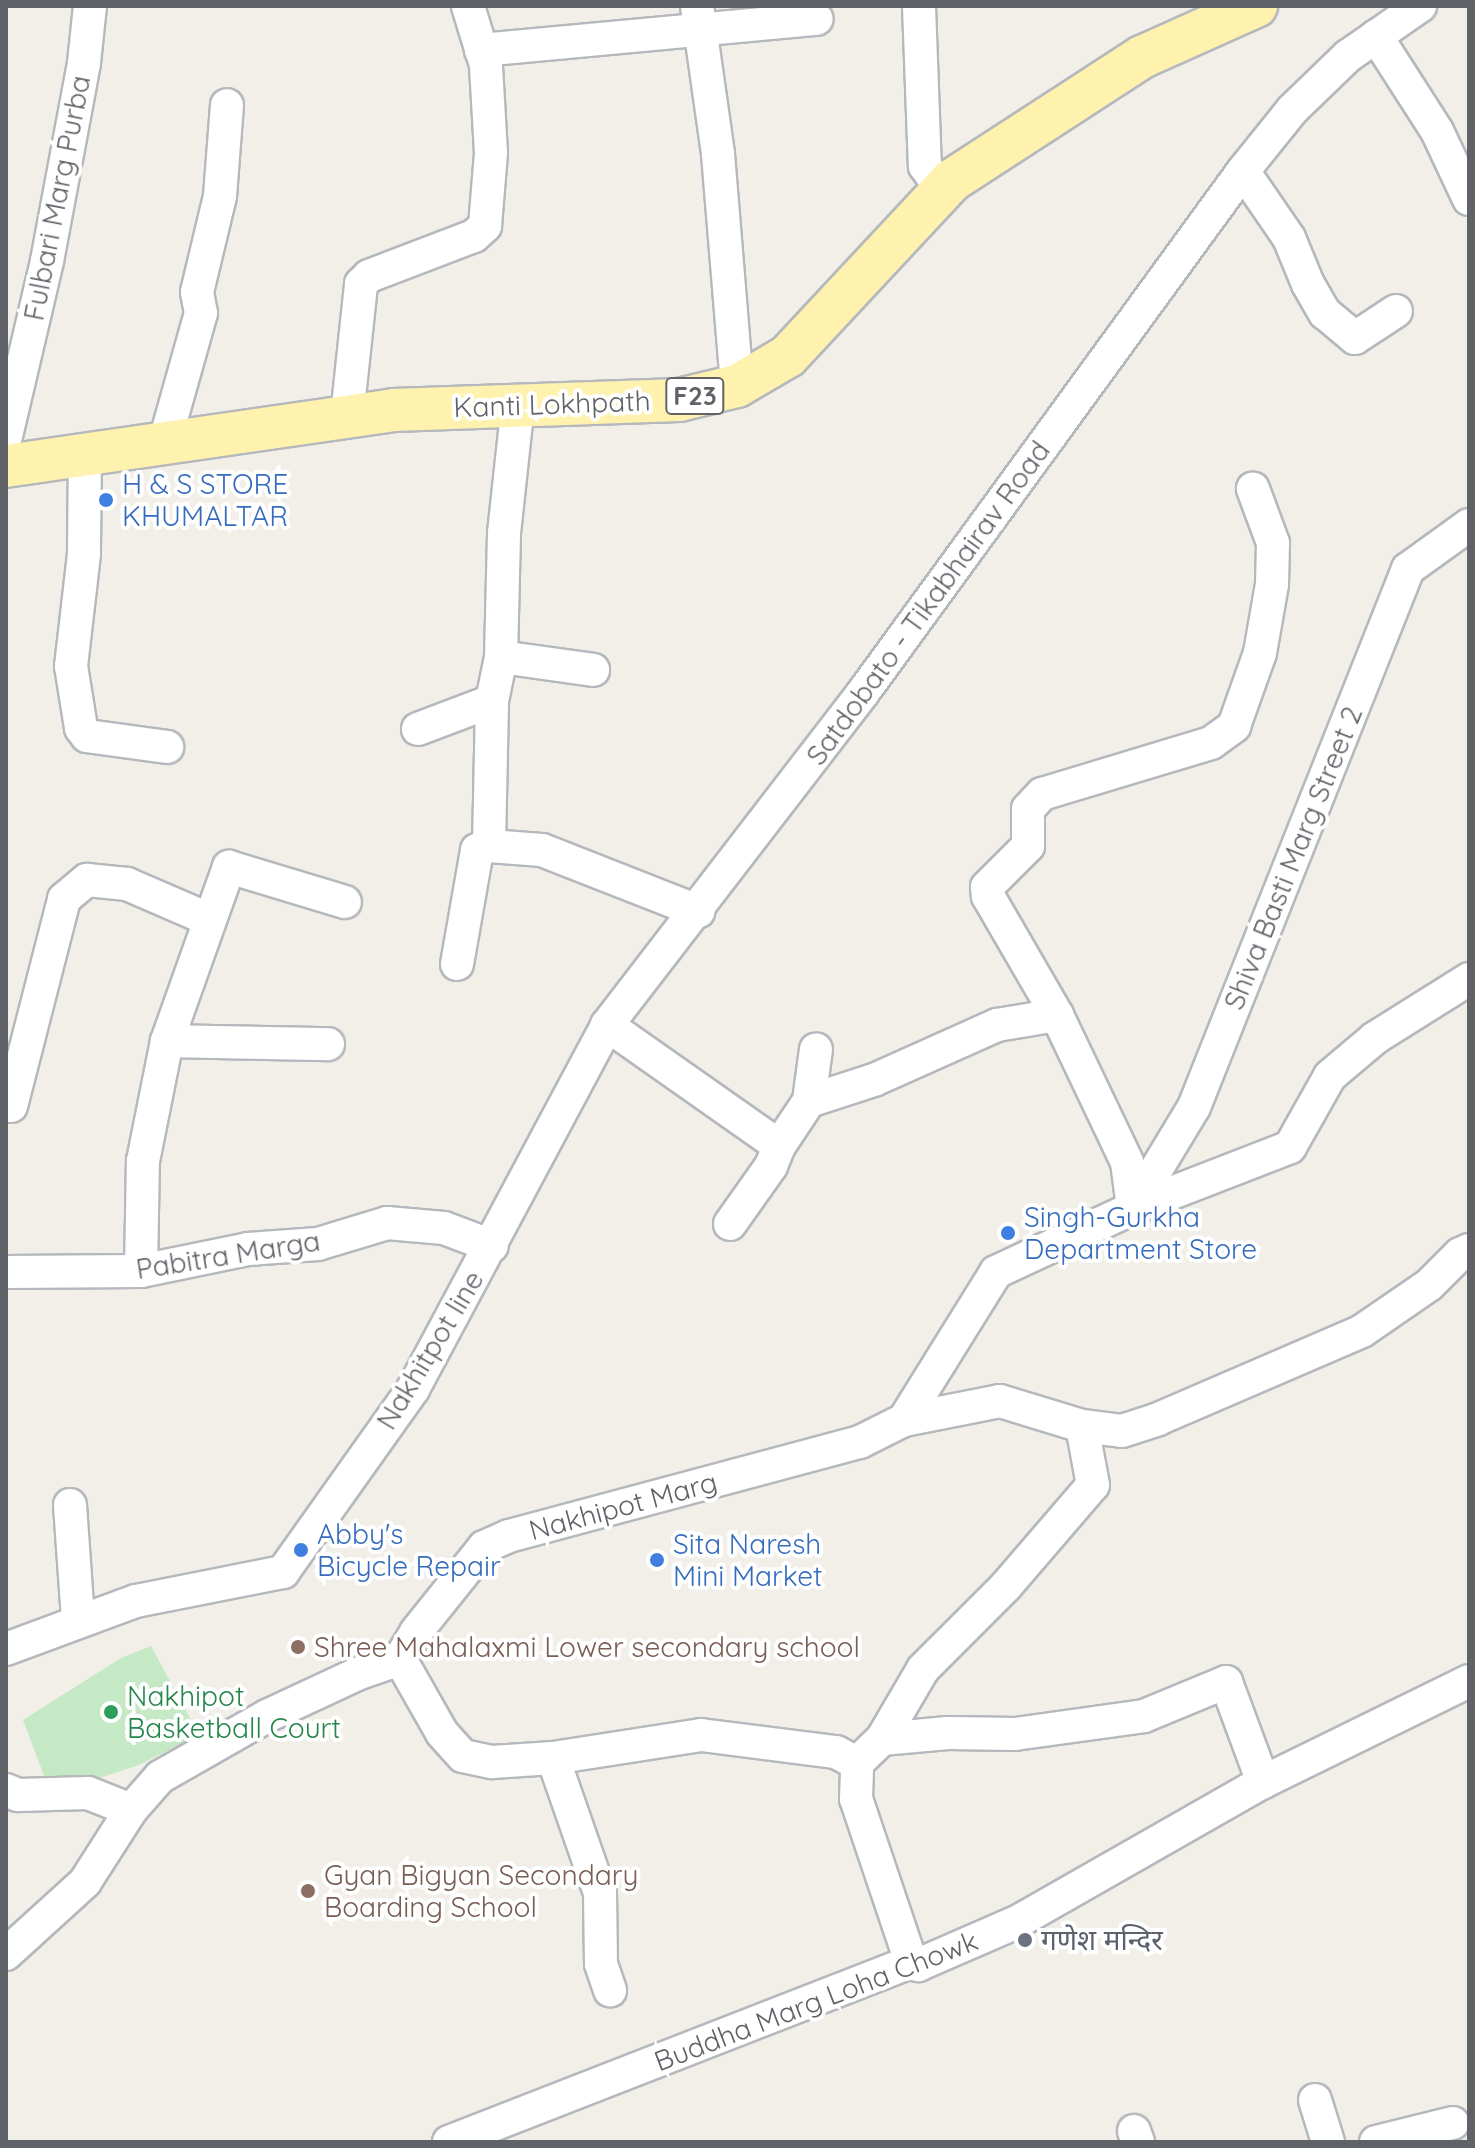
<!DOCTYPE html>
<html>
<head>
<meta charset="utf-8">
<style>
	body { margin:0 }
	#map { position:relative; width:1475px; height:2148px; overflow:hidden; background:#f1efe8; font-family:Quicksand,"Noto Sans Devanagari",sans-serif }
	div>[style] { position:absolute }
	.green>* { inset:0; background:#c5e8c5 }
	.roads { filter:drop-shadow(2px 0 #b5b8bc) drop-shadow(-2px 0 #b5b8bc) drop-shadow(0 2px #b5b8bc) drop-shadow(0 -2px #b5b8bc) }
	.minor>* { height:32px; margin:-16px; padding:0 16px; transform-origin:16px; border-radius:16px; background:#fff }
	.major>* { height:42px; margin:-21px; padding:0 21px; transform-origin:21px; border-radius:21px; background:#fff2af }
	.dots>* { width:22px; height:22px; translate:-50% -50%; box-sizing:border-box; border:4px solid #fff; border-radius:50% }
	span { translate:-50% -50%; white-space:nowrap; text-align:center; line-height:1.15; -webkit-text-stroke:8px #fff; paint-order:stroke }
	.shield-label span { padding:2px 6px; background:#fff; border:2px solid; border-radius:6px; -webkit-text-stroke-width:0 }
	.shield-label { font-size:26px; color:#5f6368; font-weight:700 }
	.street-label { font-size:28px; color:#5f6368 }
	.shop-label { font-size:28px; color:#366cbe }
	.left { translate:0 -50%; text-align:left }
	.education-label { font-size:28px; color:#785e54 }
	.leisure-label { font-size:28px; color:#27864d }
	.worship-label { font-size:28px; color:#5b616d }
	.frame { position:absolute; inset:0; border:8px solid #5f6368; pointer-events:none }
</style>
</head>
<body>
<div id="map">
	<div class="green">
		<div style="clip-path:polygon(151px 1646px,199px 1735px,139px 1765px,90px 1781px,48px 1786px,23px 1720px,121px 1658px)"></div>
	</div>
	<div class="roads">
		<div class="minor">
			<div style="left:697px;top:6px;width:149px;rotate:81.9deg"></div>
			<div style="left:718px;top:154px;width:233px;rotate:85.3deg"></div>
			<div style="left:919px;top:6px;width:160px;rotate:87.9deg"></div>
			<div style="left:925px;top:166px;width:14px;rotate:54deg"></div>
			<div style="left:933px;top:177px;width:18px;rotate:13deg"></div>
			<div style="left:1376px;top:36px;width:113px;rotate:57.3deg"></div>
			<div style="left:1437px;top:131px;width:75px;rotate:64.8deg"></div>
			<div style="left:481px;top:50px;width:337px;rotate:-5.3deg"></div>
			<div style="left:1243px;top:171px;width:81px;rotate:55.5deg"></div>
			<div style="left:1289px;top:238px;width:50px;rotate:67.6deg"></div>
			<div style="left:1308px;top:284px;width:34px;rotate:60deg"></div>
			<div style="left:1325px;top:313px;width:39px;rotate:40deg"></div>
			<div style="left:1355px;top:338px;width:49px;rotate:-33.4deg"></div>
			<div style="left:347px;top:416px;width:133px;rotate:-83.9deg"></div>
			<div style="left:361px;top:284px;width:11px;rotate:-45deg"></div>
			<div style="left:369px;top:276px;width:112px;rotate:-20.9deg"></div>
			<div style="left:474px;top:236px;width:15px;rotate:-42deg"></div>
			<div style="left:485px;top:226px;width:73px;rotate:-85.3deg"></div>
			<div style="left:491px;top:153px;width:88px;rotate:-93.3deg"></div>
			<div style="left:486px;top:65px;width:62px;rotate:-107deg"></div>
			<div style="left:6px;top:436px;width:180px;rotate:-76.8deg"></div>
			<div style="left:47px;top:261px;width:201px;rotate:-79.4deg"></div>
			<div style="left:84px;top:63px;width:57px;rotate:-84deg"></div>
			<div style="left:165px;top:441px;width:133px;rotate:-74.3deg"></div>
			<div style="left:201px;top:313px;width:21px;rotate:-101deg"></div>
			<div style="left:197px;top:292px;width:99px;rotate:-76.5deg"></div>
			<div style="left:220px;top:196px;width:91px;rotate:-85.6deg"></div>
			<div style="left:85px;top:453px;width:101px;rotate:90.6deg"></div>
			<div style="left:84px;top:554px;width:113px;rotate:96.6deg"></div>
			<div style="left:71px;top:666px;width:63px;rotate:80.8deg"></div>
			<div style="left:81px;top:728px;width:10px;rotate:53deg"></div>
			<div style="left:87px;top:736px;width:81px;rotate:7.8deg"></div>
			<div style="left:501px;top:657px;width:93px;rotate:8deg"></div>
			<div style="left:418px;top:729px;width:79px;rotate:-20.7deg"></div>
			<div style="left:489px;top:846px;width:145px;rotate:-88.8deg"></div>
			<div style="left:492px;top:701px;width:45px;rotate:-78.4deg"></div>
			<div style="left:501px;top:657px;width:124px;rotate:-88.6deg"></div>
			<div style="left:504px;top:533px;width:129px;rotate:-83.8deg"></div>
			<div style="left:457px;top:964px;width:116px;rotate:-80deg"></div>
			<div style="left:477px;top:850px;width:13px;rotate:-18deg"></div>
			<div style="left:489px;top:846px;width:53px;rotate:4.3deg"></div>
			<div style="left:542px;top:850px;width:168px;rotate:21.4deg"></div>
			<div style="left:607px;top:1025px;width:210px;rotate:35.1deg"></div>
			<div style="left:167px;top:1041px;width:161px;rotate:1.1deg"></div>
			<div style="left:809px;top:1101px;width:68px;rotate:-17.9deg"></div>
			<div style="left:874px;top:1080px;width:135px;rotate:-24.1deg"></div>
			<div style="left:997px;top:1025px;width:61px;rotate:-9.5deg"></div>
			<div style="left:11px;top:1106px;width:214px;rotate:-75.6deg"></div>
			<div style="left:64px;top:899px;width:30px;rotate:-40deg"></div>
			<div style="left:87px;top:880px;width:40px;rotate:5.7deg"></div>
			<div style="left:127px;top:884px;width:88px;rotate:23.4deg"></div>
			<div style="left:1133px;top:1208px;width:46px;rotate:-97.4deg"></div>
			<div style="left:1127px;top:1162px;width:163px;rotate:-115.5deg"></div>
			<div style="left:1057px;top:1015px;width:138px;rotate:-120.1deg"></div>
			<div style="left:988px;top:896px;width:9px;rotate:-96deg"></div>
			<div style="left:987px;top:887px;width:58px;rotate:-45deg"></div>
			<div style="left:1028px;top:846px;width:37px;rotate:-90deg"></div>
			<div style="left:1028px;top:809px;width:21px;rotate:-47deg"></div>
			<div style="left:1042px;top:794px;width:177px;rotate:-16.8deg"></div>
			<div style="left:1211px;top:743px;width:29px;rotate:-36deg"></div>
			<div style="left:1234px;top:726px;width:77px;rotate:-70.4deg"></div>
			<div style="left:1260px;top:653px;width:70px;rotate:-80.1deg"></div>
			<div style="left:1272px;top:584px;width:41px;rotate:-88.6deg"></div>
			<div style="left:1273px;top:543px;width:58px;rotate:-110.3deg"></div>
			<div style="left:1133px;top:1208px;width:118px;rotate:-58.9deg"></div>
			<div style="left:1194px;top:1107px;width:579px;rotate:-68.31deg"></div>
			<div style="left:1408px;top:569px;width:75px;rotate:-35.8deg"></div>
			<div style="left:730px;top:1224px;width:71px;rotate:-54.7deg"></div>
			<div style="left:771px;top:1166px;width:22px;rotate:-68deg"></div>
			<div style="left:779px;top:1146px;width:54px;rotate:-56.3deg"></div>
			<div style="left:809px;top:1101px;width:52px;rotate:-82.3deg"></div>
			<div style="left:141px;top:1271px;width:110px;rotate:-89deg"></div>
			<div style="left:143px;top:1161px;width:122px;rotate:-78.7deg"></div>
			<div style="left:167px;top:1041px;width:185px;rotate:-70.4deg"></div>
			<div style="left:229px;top:867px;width:121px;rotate:16.8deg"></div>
			<div style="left:6px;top:1272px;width:135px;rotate:-0.4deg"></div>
			<div style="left:141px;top:1271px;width:109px;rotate:-11.6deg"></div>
			<div style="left:248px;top:1249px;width:70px;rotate:-4.1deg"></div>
			<div style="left:318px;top:1244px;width:72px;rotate:-16.9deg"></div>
			<div style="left:387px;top:1223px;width:57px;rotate:5deg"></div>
			<div style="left:444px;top:1228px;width:51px;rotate:20.6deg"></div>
			<div style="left:904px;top:1420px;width:174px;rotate:-58.1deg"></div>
			<div style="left:996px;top:1272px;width:151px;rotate:-25deg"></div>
			<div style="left:1133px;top:1208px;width:168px;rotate:-21.2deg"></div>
			<div style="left:1290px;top:1147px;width:81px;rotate:-60.6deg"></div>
			<div style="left:1330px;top:1076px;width:59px;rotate:-40.2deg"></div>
			<div style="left:1375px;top:1038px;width:111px;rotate:-32.1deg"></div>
			<div style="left:70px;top:1505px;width:115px;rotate:86deg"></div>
			<div style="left:6px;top:1649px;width:139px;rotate:-20.3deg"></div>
			<div style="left:136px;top:1601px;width:150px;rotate:-11.2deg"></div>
			<div style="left:283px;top:1572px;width:224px;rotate:-54.6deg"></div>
			<div style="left:413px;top:1389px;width:412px;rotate:-61.9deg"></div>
			<div style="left:607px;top:1025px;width:418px;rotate:-52.4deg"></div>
			<div style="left:862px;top:694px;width:647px;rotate:-53.93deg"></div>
			<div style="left:1243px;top:171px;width:78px;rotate:-51.2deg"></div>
			<div style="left:1292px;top:110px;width:78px;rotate:-44deg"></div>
			<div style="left:1348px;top:56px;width:88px;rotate:-34.8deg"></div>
			<div style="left:400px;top:1659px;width:85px;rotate:60.4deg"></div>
			<div style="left:442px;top:1733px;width:31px;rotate:48deg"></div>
			<div style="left:463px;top:1756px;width:30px;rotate:12deg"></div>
			<div style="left:492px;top:1762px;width:61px;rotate:-3.8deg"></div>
			<div style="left:553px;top:1758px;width:150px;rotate:-8.8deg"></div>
			<div style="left:701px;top:1735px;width:136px;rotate:7.2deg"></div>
			<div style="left:836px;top:1752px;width:24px;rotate:28deg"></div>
			<div style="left:882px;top:1739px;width:66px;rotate:-5.2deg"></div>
			<div style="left:948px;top:1733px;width:67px;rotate:0.9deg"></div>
			<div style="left:1015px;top:1734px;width:130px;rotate:-7.9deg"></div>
			<div style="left:1144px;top:1716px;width:89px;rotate:-22.5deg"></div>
			<div style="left:1226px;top:1682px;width:107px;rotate:69.7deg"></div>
			<div style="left:553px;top:1758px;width:143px;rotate:70.8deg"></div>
			<div style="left:600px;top:1893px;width:71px;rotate:89.2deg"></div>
			<div style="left:601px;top:1964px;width:28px;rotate:71deg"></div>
			<div style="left:6px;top:1790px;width:13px;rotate:23deg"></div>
			<div style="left:18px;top:1795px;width:70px;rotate:-1.6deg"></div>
			<div style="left:88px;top:1793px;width:46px;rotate:21.6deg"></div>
			<div style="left:6px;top:1954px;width:107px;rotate:-42.3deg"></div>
			<div style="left:85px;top:1882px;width:85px;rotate:-57.4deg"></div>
			<div style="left:131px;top:1810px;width:44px;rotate:-48.7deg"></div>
			<div style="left:160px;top:1777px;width:123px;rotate:-29.7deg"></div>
			<div style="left:267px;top:1716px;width:99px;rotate:-25deg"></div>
			<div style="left:357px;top:1674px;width:46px;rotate:-19.2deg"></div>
			<div style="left:400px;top:1659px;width:31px;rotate:-59deg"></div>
			<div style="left:416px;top:1632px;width:109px;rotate:-51.3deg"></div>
			<div style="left:484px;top:1547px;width:27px;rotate:-24deg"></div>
			<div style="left:509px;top:1536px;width:363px;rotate:-15deg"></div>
			<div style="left:860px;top:1442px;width:49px;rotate:-26.6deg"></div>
			<div style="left:904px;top:1420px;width:98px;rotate:-11.2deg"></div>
			<div style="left:1000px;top:1401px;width:86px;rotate:17deg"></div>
			<div style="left:1082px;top:1426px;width:40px;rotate:7.1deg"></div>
			<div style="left:1122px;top:1431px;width:38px;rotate:-18deg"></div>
			<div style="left:1158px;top:1419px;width:222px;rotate:-23.3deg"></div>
			<div style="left:1362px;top:1331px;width:81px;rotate:-34.5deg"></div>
			<div style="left:1429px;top:1285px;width:44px;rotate:-45deg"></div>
			<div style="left:1460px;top:1254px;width:10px;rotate:-24deg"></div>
			<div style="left:911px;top:1962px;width:172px;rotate:-108.6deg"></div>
			<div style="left:856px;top:1799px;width:36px;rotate:-88deg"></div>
			<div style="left:857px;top:1763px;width:35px;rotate:-44deg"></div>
			<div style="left:882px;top:1739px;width:81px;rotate:-59.6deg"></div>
			<div style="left:923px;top:1669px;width:117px;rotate:-45deg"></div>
			<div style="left:1006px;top:1586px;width:133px;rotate:-49.3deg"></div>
			<div style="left:1093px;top:1485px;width:60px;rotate:-100.6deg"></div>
			<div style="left:1315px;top:2100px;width:44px;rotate:72.8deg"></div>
			<div style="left:1134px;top:2131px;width:12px;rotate:70deg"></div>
			<div style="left:449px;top:2142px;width:496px;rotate:-21.3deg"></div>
			<div style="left:911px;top:1962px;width:8px;rotate:23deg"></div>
			<div style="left:918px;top:1965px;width:110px;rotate:-23.5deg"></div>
			<div style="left:1019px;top:1921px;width:281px;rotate:-29.7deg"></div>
			<div style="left:1263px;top:1782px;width:229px;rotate:-26.1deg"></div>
			<div style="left:1376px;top:2142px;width:79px;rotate:-13.9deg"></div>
		</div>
		<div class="major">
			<div style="left:6px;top:466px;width:391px;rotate:-8.2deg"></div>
			<div style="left:393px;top:410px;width:286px;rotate:-2deg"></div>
			<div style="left:679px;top:400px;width:60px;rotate:-13.6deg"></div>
			<div style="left:737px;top:386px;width:59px;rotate:-30.5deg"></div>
			<div style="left:788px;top:356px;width:239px;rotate:-47deg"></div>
			<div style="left:951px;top:181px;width:228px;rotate:-33deg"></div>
			<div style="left:1142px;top:57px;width:125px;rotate:-24.1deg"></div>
		</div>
	</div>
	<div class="dots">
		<div style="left:106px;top:500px;background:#3f7fe0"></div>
		<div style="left:1008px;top:1233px;background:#3f7fe0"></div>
		<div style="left:301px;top:1550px;background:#3f7fe0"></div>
		<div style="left:657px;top:1560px;background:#3f7fe0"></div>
		<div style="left:298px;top:1647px;background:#8d6e63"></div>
		<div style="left:111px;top:1712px;background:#2e9e5b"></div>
		<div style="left:308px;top:1891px;background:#8d6e63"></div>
		<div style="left:1025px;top:1940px;background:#6b7280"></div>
	</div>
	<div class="shield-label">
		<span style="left:695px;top:396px">F23</span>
	</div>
	<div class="street-label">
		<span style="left:57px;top:198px;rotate:-79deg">Fulbari Marg Purba</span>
		<span style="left:552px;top:404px;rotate:-2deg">Kanti Lokhpath</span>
		<span style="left:928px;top:603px;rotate:-54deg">Satdobato - Tikabhairav Road</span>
		<span style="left:1293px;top:858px;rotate:-68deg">Shiva Basti Marg Street 2</span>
		<span style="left:228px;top:1255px;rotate:-9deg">Pabitra Marga</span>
		<span style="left:430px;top:1350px;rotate:-59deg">Nakhitpot line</span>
		<span style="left:623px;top:1506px;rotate:-15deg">Nakhipot Marg</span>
		<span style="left:816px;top:2001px;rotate:-21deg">Buddha Marg Loha Chowk</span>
	</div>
	<div class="shop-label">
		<span class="left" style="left:122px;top:500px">H &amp; S STORE<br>KHUMALTAR</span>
		<span class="left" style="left:1024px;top:1233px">Singh-Gurkha<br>Department Store</span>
		<span class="left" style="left:317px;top:1550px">Abby's<br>Bicycle Repair</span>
		<span class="left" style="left:673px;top:1560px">Sita Naresh<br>Mini Market</span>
	</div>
	<div class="education-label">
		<span class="left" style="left:314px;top:1647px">Shree Mahalaxmi Lower secondary school</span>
		<span class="left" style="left:324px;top:1891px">Gyan Bigyan Secondary<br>Boarding School</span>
	</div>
	<div class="leisure-label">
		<span class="left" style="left:127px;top:1712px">Nakhipot<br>Basketball Court</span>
	</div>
	<div class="worship-label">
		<span class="left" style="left:1041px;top:1940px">गणेश मन्दिर</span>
	</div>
	<div class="frame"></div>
</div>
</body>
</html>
